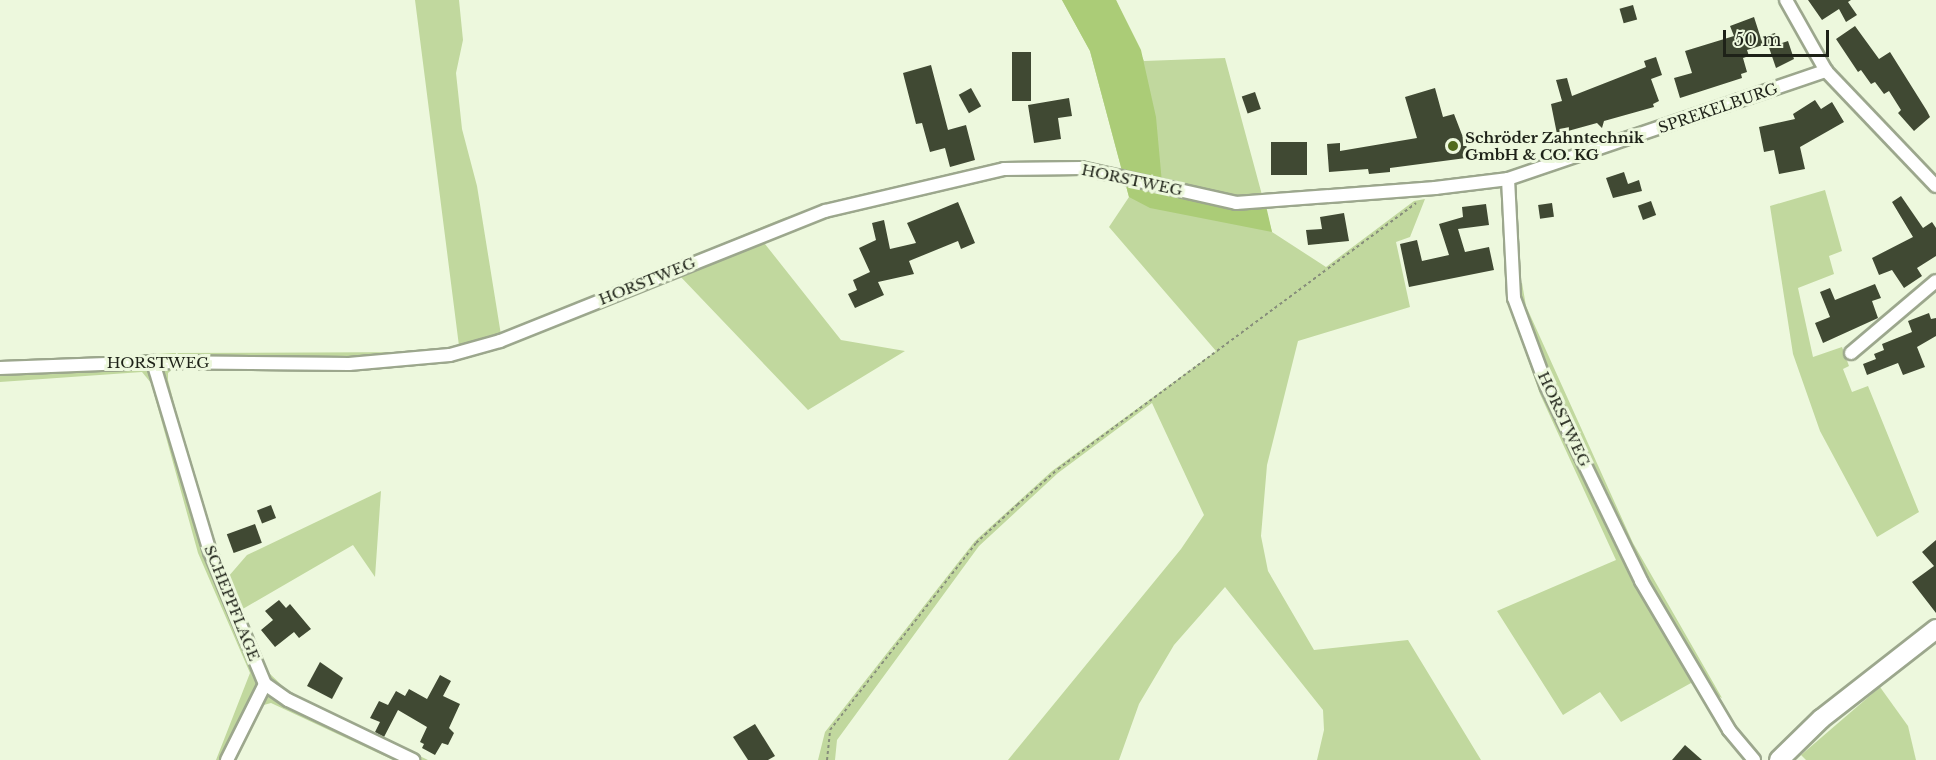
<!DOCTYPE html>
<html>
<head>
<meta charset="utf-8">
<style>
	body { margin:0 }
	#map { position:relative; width:1936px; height:760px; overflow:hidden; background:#edf8dd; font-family:"Libre Baskerville",serif }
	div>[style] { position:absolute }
	.green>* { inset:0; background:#c1d89e }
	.forest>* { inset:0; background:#abcc77 }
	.building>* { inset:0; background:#404933; transform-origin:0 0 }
	.path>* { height:2px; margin-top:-1px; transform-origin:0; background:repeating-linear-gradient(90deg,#878e7b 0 3px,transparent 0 6px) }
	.roads { filter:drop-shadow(2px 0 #9ca78d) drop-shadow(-2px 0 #9ca78d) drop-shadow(0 2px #9ca78d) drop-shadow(0 -2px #9ca78d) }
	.street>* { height:12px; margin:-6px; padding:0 6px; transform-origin:6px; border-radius:6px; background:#fff }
	.secondary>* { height:18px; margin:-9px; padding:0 9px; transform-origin:9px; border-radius:9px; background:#fff }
	.dots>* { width:16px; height:16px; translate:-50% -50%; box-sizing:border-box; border:3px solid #edf8dd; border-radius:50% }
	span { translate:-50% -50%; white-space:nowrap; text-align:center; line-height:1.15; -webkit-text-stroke:6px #edf8dd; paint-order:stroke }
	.street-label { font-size:15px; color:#1e2218 }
	.poi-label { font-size:15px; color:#1e2218; font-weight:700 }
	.left { translate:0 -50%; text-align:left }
	.scale { position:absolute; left:1723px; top:30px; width:106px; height:27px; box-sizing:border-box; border:3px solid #1e2218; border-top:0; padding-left:8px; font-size:18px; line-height:21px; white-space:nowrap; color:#1e2218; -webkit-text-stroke:4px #edf8dd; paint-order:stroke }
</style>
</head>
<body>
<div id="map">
	<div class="green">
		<div style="clip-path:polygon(415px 0,459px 0,463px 40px,456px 73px,462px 129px,477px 186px,501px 335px,784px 218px,864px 195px,861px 207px,761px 239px,841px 340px,905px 351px,808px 410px,678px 274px,448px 361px,173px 369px,168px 373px,168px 380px,207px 531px,228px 577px,247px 555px,381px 491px,375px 577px,353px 545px,241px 610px,268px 672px,292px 695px,428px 760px,393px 760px,271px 703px,260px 706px,236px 760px,216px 760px,250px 673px,198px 553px,151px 383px,142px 372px,0 382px,0 363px,173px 353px,423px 352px,459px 346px)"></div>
		<div style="clip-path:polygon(1062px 0,1116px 0,1144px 61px,1225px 58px,1272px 232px,1326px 267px,1414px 201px,1425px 199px,1410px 237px,1396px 242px,1410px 307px,1298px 341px,1267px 465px,1261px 536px,1268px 571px,1314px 650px,1408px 640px,1481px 760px,1317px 760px,1324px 730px,1323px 710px,1225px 587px,1174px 645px,1139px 704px,1119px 760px,1008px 760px,1181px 549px,1204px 515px,1152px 403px,1058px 473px,979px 546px,837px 740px,835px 760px,818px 760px,825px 732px,975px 541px,1052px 471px,1216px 351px,1109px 227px,1129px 197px,1090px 51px)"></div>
		<div style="clip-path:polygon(1825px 190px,1842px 251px,1829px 256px,1834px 274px,1798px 288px,1813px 357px,1842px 347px,1849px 366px,1843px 369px,1852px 392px,1868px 386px,1919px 512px,1877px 537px,1820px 431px,1793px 354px,1770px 206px)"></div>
		<div style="clip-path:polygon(1522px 283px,1526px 306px,1633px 543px,1722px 698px,1691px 683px,1621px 722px,1600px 692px,1563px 715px,1497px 611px,1616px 560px,1540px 394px,1507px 299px,1506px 285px)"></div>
		<div style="clip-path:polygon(1880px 687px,1908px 726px,1916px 760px,1806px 760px,1801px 755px)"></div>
	</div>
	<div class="forest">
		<div style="clip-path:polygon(1062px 0,1116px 0,1141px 50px,1156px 117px,1162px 183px,1234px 198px,1264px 197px,1272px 232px,1150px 208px,1129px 197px,1090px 51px)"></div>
	</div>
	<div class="building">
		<div style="clip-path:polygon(1808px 0,1851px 0,1848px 2px,1857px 15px,1846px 22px,1839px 9px,1822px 20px)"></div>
		<div style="left:1633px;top:5px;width:15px;height:14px;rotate:74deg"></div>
		<div style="clip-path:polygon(1754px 17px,1763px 45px,1747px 50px,1749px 56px,1743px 58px,1747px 72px,1741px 74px,1742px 78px,1680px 98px,1674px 78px,1692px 73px,1685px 51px,1734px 36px,1730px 26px)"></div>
		<div style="clip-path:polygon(1855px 26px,1879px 59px,1890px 52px,1927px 111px,1930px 117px,1914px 131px,1898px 113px,1901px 110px,1889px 91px,1884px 94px,1875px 82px,1871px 84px,1861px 70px,1858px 72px,1836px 39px)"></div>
		<div style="clip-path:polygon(1775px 33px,1779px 44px,1788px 41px,1794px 59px,1776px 68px,1765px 36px)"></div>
		<div style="left:1012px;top:52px;width:19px;height:49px"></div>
		<div style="clip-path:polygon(1656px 57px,1662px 75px,1651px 79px,1659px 101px,1653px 104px,1654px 107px,1604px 121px,1602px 128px,1597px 123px,1557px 134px,1551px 104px,1562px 101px,1556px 80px,1567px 78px,1572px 96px,1646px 67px,1644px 61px)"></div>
		<div style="clip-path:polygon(931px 65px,948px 130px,966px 125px,975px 160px,950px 167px,945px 148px,930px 152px,922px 123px,916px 124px,903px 73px)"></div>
		<div style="left:971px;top:88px;width:21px;height:14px;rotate:61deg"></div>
		<div style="clip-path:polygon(1435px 88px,1443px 117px,1454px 114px,1469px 153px,1466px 158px,1390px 168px,1390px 172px,1369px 174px,1368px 169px,1329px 172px,1327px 144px,1340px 143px,1340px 151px,1417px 138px,1405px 97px)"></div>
		<div style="left:1255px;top:92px;width:18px;height:14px;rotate:71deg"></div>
		<div style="clip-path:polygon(1069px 98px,1072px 116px,1058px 118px,1061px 139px,1034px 143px,1028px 105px)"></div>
		<div style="clip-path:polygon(1815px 100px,1821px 109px,1832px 102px,1844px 122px,1800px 147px,1805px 169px,1779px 174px,1774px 150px,1764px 152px,1759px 127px,1795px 119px,1793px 114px)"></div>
		<div style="left:1271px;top:142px;width:36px;height:33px"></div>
		<div style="clip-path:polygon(1624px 172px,1628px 184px,1639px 180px,1642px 191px,1613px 198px,1606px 178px)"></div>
		<div style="clip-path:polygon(1901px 196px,1923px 228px,1932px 222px,1936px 228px,1936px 256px,1917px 268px,1922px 276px,1904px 288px,1892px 270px,1879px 275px,1872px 258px,1913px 237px,1892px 202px)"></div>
		<div style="left:1651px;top:201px;width:15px;height:14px;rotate:70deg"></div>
		<div style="clip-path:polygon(958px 202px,975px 243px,961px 249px,958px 241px,909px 261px,914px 274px,878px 282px,884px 295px,855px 308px,848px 294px,857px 290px,853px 280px,870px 272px,859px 248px,876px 240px,872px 223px,884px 220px,890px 249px,916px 243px,907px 223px)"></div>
		<div style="left:1552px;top:203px;width:14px;height:14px;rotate:82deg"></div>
		<div style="clip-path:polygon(1486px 204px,1489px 225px,1458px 229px,1465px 252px,1489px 247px,1494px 270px,1409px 287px,1400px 244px,1417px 240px,1422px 261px,1449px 255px,1439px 224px,1463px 217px,1462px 207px)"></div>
		<div style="clip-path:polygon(1344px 213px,1349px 241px,1308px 245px,1306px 230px,1322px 229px,1320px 217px)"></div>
		<div style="clip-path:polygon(1875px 284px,1881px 298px,1872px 301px,1878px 318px,1823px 343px,1815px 323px,1830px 317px,1820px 292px,1830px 288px,1835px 300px)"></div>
		<div style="clip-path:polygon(1929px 313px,1931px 319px,1936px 318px,1936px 336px,1917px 347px,1925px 367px,1903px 375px,1898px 363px,1867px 375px,1863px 364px,1876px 359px,1874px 354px,1884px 350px,1882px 344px,1912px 332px,1908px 321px)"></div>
		<div style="left:271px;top:505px;width:14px;height:15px;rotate:69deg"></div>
		<div style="left:255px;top:524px;width:20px;height:30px;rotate:70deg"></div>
		<div style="clip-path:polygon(1936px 540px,1936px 613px,1912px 582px,1934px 566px,1922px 552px)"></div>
		<div style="clip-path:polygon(279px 600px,286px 608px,290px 604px,311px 629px,299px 638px,294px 632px,275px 647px,261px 630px,273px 620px,265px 611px)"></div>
		<div style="clip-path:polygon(320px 662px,343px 678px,332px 699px,307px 686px)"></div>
		<div style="clip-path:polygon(440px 675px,451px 681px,443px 696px,460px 704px,449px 728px,454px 733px,448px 745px,442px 743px,435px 755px,422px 748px,424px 744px,420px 742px,427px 727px,398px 710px,384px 737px,375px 732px,380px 722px,370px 718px,379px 701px,388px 705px,396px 691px,405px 696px,409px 689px,427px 699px)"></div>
		<div style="clip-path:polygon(755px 724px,775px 756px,768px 760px,748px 760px,733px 737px)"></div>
		<div style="clip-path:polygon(1685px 745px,1702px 760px,1672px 760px)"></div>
	</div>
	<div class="path">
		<div style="left:827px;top:760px;width:30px;rotate:-84deg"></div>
		<div style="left:830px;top:730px;width:237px;rotate:-52deg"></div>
		<div style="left:976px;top:543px;width:56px;rotate:-42.8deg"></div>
		<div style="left:1017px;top:505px;width:55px;rotate:-41.3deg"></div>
		<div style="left:1058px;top:469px;width:446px;rotate:-36.6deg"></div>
	</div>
	<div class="roads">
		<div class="street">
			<div style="left:1786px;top:0;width:81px;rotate:60.6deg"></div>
			<div style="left:1826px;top:71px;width:159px;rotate:46.3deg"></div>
			<div style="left:1508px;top:179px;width:119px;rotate:87.1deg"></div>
			<div style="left:1514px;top:298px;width:95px;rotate:69.7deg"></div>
			<div style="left:1547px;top:387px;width:216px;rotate:64.1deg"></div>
			<div style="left:1641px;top:581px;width:173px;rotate:59.4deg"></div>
			<div style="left:1729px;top:730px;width:39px;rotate:50deg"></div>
			<div style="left:1851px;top:353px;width:111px;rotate:-40.3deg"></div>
			<div style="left:153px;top:362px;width:198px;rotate:73.3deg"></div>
			<div style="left:210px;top:552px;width:143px;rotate:67.4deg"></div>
			<div style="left:265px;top:684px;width:28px;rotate:35deg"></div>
			<div style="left:288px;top:700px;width:139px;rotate:25.6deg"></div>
			<div style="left:0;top:368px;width:153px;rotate:-2.2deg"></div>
			<div style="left:153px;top:362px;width:196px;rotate:0.6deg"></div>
			<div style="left:349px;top:364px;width:101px;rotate:-5.1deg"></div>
			<div style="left:450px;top:355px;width:52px;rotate:-15.6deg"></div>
			<div style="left:500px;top:341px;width:350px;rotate:-21.8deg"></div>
			<div style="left:825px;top:211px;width:184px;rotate:-13.2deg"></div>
			<div style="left:1004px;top:169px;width:77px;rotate:-0.7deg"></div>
			<div style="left:1081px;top:168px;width:159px;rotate:12.7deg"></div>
			<div style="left:1236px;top:203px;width:200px;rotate:-4.3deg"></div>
			<div style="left:1435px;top:188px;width:74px;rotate:-7deg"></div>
			<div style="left:1508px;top:179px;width:336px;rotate:-18.8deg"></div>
			<div style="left:227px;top:760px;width:85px;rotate:-63.4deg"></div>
		</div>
		<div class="secondary">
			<div style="left:1779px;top:760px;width:59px;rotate:-44.3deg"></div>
			<div style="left:1821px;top:719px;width:146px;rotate:-38deg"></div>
		</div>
	</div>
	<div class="dots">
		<div style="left:1453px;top:146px;background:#516a1c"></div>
	</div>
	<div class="street-label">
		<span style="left:1718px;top:108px;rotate:-19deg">SPREKELBURG</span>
		<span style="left:1132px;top:180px;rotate:12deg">HORSTWEG</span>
		<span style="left:647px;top:281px;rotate:-22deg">HORSTWEG</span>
		<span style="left:158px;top:363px">HORSTWEG</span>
		<span style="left:1564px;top:419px;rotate:65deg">HORSTWEG</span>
		<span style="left:232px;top:603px;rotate:68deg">SCHEPPFLAGE</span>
	</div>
	<div class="poi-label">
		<span class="left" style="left:1465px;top:146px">Schröder Zahntechnik<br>GmbH &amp; CO. KG</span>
	</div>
	<div class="scale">50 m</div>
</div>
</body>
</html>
